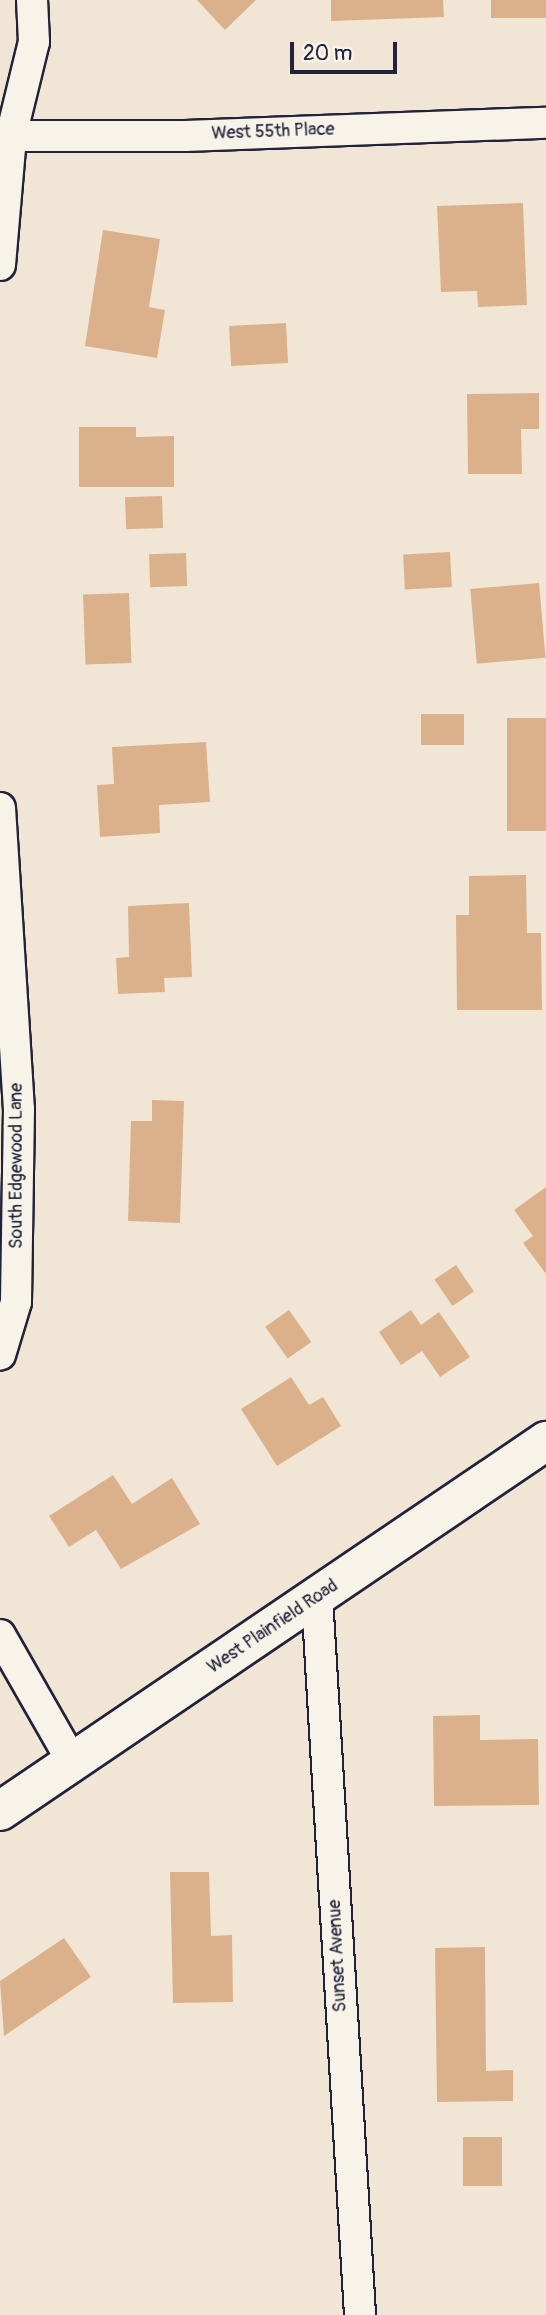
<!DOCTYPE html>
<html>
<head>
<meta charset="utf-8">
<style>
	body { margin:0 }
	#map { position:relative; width:546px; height:2315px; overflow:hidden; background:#f1e6d6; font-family:Pangolin,sans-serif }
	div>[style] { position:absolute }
	.building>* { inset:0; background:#dbb18c; transform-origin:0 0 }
	.roads { filter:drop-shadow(2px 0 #22223b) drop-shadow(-2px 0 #22223b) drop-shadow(0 2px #22223b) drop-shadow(0 -2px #22223b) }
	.street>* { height:30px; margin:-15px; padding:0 15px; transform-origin:15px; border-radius:15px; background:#f7f3e8 }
	.secondary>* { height:38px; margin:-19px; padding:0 19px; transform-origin:19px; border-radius:19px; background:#f7f3e8 }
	span { translate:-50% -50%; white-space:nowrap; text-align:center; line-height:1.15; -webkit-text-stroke:7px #f7f3e8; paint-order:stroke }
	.street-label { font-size:18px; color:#22223b }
	.scale { position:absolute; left:290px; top:42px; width:107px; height:32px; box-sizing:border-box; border:4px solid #22223b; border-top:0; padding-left:9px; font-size:21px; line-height:24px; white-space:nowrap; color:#22223b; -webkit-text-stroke:5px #f7f3e8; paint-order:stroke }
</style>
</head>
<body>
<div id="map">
	<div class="building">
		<div style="clip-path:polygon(197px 0,256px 0,225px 30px)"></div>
		<div style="clip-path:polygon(331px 0,443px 0,444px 17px,331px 21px)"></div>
		<div style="left:491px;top:0;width:55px;height:18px"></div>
		<div style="clip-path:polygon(523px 203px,527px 305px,478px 307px,477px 291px,441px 292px,437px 206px)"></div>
		<div style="clip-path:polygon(103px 230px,160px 239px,149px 307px,165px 310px,157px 358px,85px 346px)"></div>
		<div style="left:286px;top:323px;width:40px;height:57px;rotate:87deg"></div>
		<div style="clip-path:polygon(539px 393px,539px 429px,521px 429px,522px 474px,468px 474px,467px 394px)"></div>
		<div style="clip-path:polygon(79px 427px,136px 427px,136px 437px,174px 436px,174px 487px,79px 487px)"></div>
		<div style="left:162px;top:496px;width:32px;height:37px;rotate:88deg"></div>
		<div style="left:450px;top:552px;width:35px;height:47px;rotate:87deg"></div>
		<div style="left:186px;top:553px;width:33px;height:37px;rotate:88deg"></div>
		<div style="left:539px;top:583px;width:75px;height:69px;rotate:85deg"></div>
		<div style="left:129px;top:593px;width:70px;height:46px;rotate:88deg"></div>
		<div style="left:421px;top:714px;width:43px;height:31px"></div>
		<div style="left:507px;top:718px;width:39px;height:113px"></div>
		<div style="clip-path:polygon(206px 742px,210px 802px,159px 805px,160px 833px,100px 837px,97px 785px,114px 784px,112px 747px)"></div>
		<div style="clip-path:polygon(526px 875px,527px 933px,541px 933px,542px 1010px,457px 1010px,456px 915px,469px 915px,469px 876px)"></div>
		<div style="clip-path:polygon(189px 903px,192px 977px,164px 978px,165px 992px,118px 994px,116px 958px,129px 957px,128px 906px)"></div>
		<div style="clip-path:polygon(152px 1100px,184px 1101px,180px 1223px,128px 1221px,131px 1121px,152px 1121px)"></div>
		<div style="clip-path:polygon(546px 1187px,546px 1274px,523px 1243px,533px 1236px,514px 1210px)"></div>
		<div style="left:456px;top:1265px;width:32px;height:26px;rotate:56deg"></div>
		<div style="left:289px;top:1310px;width:39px;height:29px;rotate:55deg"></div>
		<div style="clip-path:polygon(411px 1310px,421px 1325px,439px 1312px,470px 1357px,440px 1377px,422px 1351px,401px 1365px,379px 1332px)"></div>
		<div style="clip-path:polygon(291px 1377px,309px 1405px,323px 1397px,341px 1426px,277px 1466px,241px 1409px)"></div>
		<div style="clip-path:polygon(113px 1475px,132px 1504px,172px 1478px,200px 1524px,121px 1569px,96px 1530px,69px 1547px,49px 1516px)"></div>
		<div style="clip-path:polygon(480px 1715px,480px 1740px,538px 1739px,539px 1805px,434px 1806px,433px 1716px)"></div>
		<div style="clip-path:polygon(170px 1872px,209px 1872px,211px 1936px,232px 1935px,233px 2002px,173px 2003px)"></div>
		<div style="clip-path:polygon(64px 1938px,91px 1977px,4px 2036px,0 1981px)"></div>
		<div style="clip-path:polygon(485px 1947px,486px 2071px,513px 2070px,513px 2101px,437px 2102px,435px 1948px)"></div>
		<div style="left:463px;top:2137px;width:39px;height:49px"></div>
	</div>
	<div class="roads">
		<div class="street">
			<div style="left:0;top:136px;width:185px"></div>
			<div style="left:185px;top:136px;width:361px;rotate:-2.1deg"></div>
			<div style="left:0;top:265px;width:129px;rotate:-85.1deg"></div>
			<div style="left:11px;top:136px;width:97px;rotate:-76.3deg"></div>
			<div style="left:34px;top:42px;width:42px;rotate:-92.7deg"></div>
			<div style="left:0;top:808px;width:302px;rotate:86.4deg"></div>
			<div style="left:19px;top:1109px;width:193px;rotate:90.9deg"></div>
			<div style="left:16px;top:1302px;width:55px;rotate:106.8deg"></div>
			<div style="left:317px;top:1597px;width:719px;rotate:86.57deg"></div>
			<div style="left:0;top:1635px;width:147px;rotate:60.3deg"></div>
		</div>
		<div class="secondary">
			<div style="left:0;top:1811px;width:660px;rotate:-34.12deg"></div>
		</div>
	</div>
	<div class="street-label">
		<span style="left:273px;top:132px;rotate:-2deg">West 55th Place</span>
		<span style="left:17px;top:1166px;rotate:-90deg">South Edgewood Lane</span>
		<span style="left:273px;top:1627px;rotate:-34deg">West Plainfield Road</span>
		<span style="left:338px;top:1956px;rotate:-93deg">Sunset Avenue</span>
	</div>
	<div class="scale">20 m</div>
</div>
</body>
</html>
